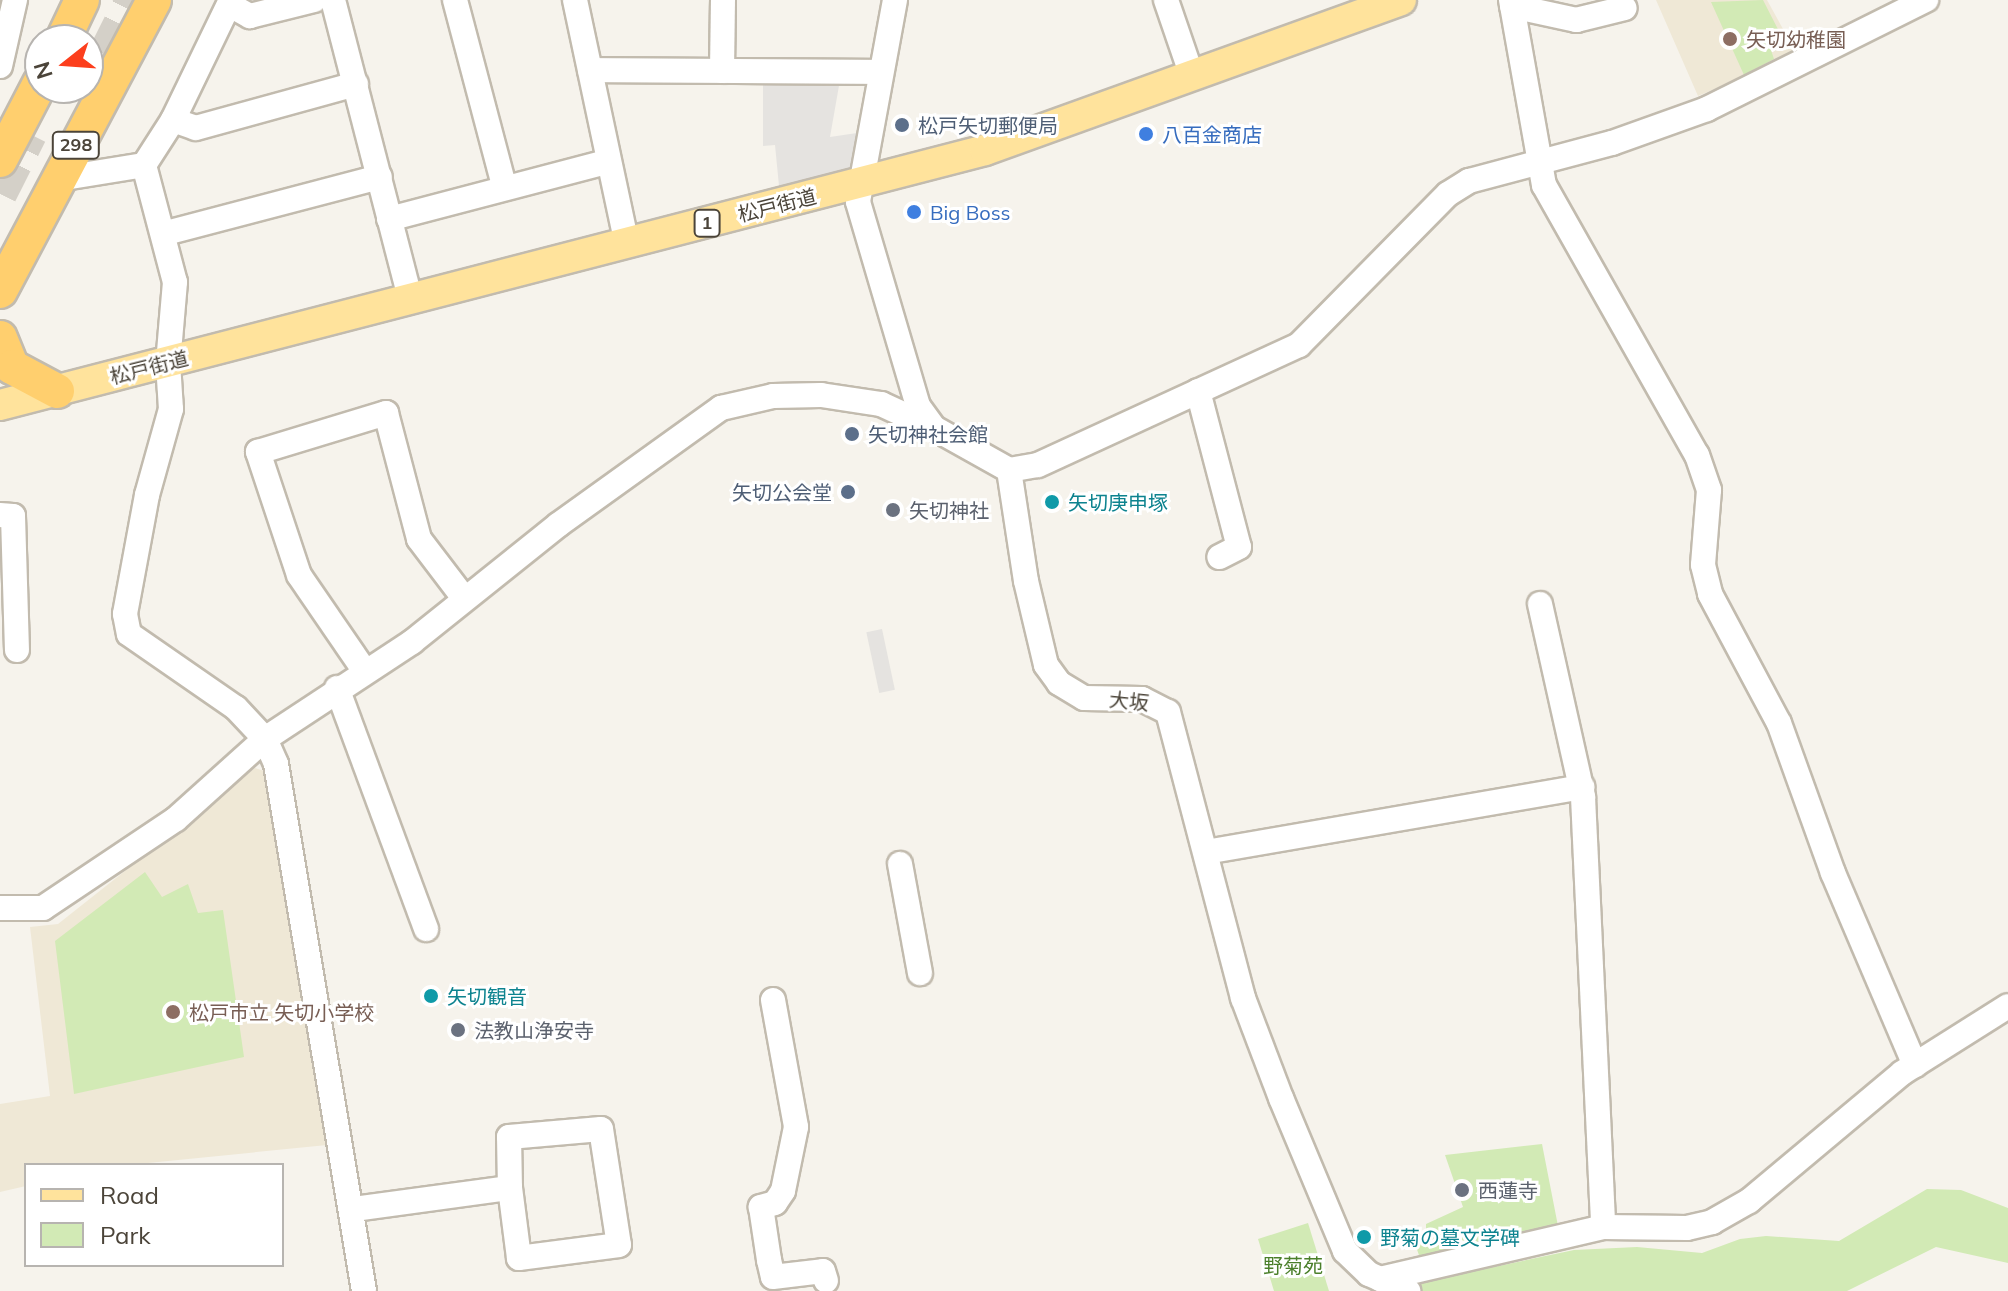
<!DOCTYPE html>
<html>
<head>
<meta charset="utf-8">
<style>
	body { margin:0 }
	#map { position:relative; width:2008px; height:1291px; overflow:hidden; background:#f6f3ec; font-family:Mulish,"Noto Sans JP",sans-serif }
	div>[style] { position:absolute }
	.education>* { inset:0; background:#efe8d6 }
	.green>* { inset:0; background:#d2eab5 }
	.parking>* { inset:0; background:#e5e3e0; transform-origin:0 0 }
	.highway-tunnel>* { height:34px; margin-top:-17px; transform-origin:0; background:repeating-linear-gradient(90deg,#d4d0c8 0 34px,transparent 0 51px) }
	.roads { filter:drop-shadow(2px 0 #c2bbae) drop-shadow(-2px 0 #c2bbae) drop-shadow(0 2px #c2bbae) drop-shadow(0 -2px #c2bbae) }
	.minor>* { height:24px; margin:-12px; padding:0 12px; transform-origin:12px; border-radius:12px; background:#fff }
	.major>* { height:30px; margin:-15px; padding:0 15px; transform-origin:15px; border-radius:15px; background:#ffe39c }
	.highway>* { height:34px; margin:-17px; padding:0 17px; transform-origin:17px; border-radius:17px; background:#ffcf6e }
	.dots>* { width:22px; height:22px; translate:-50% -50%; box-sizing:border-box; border:4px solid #fff; border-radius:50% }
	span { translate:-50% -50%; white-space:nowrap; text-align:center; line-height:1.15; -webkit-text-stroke:6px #fff; paint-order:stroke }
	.shield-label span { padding:2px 6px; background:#fff; border:2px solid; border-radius:6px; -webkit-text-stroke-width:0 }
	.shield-label { font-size:18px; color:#4b4439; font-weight:700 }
	.education-label { font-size:20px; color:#785e54 }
	.left { translate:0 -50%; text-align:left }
	.service-label { font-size:20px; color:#4e5e75 }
	.right { translate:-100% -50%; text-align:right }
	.shop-label { font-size:20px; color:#366cbe }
	.street-label { font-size:20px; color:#4b4439 }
	.culture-label { font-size:20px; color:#0d838f }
	.worship-label { font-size:20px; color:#5b616d }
	.park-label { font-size:20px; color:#4a7f2a }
	.legend { position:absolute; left:24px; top:1163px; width:260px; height:104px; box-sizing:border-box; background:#fff; border:2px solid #b7b4b0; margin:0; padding:10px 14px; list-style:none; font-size:24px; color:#4b4439 }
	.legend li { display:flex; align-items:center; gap:16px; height:40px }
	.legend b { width:40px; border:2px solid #b7b4b0 }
	.north { position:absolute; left:24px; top:24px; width:80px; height:80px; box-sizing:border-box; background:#fff; border:2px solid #b7b4b0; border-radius:50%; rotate:253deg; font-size:22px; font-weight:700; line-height:32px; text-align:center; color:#4b4439 }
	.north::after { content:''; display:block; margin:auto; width:28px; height:36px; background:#fc3f1d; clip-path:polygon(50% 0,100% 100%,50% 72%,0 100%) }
</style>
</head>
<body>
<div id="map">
	<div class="education">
		<div style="clip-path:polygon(1656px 0,1767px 0,1799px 58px,1735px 88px,1731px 82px,1698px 96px)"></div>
		<div style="clip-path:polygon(255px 768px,264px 771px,327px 1145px,128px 1165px,26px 1165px,26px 1186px,0 1192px,0 1104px,50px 1096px,30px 927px,58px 924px)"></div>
	</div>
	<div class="green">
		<div style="clip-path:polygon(1763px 0,1783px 39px,1769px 44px,1774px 59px,1744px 75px,1711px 2px)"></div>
		<div style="clip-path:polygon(145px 872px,162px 897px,188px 884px,198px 913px,223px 910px,244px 1057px,74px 1094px,55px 941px)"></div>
		<div style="clip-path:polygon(1542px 1144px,1558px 1226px,1421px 1261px,1413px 1238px,1426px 1230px,1426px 1224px,1463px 1207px,1445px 1155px)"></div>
		<div style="clip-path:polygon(1927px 1189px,1961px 1190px,2008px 1208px,2008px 1263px,1936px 1247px,1847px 1291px,1413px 1291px,1413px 1284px,1574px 1250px,1637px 1247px,1702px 1253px,1740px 1239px,1766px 1236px,1839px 1241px)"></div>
		<div style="clip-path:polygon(1308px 1223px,1329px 1291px,1274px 1291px,1258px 1239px)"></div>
	</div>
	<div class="parking">
		<div style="clip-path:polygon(840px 80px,830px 137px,857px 133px,851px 168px,779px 186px,775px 145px,763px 146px,763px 81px)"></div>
		<div style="left:882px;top:629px;width:62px;height:16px;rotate:78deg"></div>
	</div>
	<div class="highway-tunnel">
		<div style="left:82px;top:100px;width:112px;rotate:-63.4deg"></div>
		<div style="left:0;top:194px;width:67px;rotate:-63.4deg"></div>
	</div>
	<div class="roads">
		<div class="minor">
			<div style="left:231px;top:0;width:133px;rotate:115.8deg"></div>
			<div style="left:173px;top:120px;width:54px;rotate:122.8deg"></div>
			<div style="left:144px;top:165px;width:121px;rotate:75.2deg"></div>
			<div style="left:175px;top:282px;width:81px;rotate:94.9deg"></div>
			<div style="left:168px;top:363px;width:46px;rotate:86.3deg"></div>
			<div style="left:171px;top:409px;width:89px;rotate:105.6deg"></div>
			<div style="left:147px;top:495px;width:121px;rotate:100.5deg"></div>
			<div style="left:125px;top:614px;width:20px;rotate:79deg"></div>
			<div style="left:129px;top:634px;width:130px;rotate:34.7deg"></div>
			<div style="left:236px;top:708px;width:42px;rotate:46.9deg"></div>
			<div style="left:265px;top:739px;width:27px;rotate:66deg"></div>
			<div style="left:276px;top:764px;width:534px;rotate:80.52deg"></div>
			<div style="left:333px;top:0;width:308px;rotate:75.5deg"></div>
			<div style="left:455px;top:0;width:191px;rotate:75.2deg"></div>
			<div style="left:575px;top:0;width:249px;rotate:78deg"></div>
			<div style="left:895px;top:0;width:205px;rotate:100.4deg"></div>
			<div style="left:858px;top:202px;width:213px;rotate:73.6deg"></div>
			<div style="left:918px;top:406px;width:27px;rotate:54deg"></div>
			<div style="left:934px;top:428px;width:86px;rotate:29.2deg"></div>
			<div style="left:1009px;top:470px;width:112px;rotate:81.3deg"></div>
			<div style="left:1026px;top:581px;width:86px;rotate:76.6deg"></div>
			<div style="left:1046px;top:665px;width:22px;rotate:54deg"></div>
			<div style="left:1059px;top:683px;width:29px;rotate:31deg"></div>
			<div style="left:1084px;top:698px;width:58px;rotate:1deg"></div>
			<div style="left:1142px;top:699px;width:29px;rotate:27deg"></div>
			<div style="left:1168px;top:712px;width:296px;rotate:75.3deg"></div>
			<div style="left:1243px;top:998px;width:107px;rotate:69.2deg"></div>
			<div style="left:1281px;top:1098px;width:166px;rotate:67.3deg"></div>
			<div style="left:1345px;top:1251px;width:33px;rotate:44deg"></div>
			<div style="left:1369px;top:1274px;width:43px;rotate:23.6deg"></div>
			<div style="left:1166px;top:0;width:80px;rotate:71.1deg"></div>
			<div style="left:1511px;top:0;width:188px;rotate:79.9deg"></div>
			<div style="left:1544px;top:185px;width:310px;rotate:60.5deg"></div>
			<div style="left:1697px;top:455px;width:37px;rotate:71deg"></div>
			<div style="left:1709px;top:490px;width:75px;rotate:94.6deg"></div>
			<div style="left:1703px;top:565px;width:30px;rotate:76deg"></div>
			<div style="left:1710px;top:594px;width:146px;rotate:61.9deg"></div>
			<div style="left:1779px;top:723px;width:159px;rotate:70.2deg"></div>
			<div style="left:1833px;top:873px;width:209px;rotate:66.9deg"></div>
			<div style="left:230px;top:5px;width:23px;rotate:29deg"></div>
			<div style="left:250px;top:16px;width:66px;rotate:-14deg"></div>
			<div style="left:1512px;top:6px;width:66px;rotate:12.3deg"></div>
			<div style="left:1576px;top:20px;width:50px;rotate:-13.8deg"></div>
			<div style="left:0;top:66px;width:68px;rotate:-77.2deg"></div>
			<div style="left:590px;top:70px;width:289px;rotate:0.4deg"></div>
			<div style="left:722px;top:71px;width:71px;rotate:-89.2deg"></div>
			<div style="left:173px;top:120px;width:24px;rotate:19deg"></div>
			<div style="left:196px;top:128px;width:166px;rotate:-15.4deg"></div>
			<div style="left:58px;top:179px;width:87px;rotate:-9.2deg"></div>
			<div style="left:389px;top:219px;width:225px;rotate:-14.7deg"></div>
			<div style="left:166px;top:233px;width:221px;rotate:-14.7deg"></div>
			<div style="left:1198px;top:391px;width:161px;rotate:75.3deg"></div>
			<div style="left:1239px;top:547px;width:22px;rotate:153deg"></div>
			<div style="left:1009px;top:470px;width:29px;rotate:-10deg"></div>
			<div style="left:1038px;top:465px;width:287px;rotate:-24.7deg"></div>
			<div style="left:1299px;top:345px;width:212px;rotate:-45.4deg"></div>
			<div style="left:1448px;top:194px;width:25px;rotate:-32deg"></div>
			<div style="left:1469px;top:181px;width:148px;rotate:-14.9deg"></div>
			<div style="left:1612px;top:143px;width:101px;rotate:-19.7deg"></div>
			<div style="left:1707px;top:109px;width:245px;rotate:-26.5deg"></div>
			<div style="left:0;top:515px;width:13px;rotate:4deg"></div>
			<div style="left:13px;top:516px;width:134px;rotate:88.3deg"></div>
			<div style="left:1540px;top:604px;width:198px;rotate:77.4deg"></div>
			<div style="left:1583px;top:797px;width:430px;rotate:87.3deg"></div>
			<div style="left:364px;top:670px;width:115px;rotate:-124.4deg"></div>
			<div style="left:299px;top:575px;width:130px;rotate:-108.4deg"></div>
			<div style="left:258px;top:452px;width:134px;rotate:-16.9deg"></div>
			<div style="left:386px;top:413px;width:130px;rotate:75.3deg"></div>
			<div style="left:419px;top:539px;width:74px;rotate:52.7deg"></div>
			<div style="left:337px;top:688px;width:257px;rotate:69.7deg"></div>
			<div style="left:1206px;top:852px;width:382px;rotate:-9.8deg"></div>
			<div style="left:900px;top:864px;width:111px;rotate:79.6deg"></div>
			<div style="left:0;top:908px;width:43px"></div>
			<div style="left:43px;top:908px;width:160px;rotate:-33.8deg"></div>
			<div style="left:176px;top:819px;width:120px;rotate:-42deg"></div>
			<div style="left:265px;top:739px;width:176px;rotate:-33.4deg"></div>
			<div style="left:412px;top:642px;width:187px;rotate:-38.7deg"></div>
			<div style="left:558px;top:525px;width:201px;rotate:-35.7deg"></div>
			<div style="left:721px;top:408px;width:53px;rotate:-13deg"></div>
			<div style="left:773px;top:396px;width:48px;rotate:-1.2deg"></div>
			<div style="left:821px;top:395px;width:61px;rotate:8.5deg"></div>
			<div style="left:881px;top:404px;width:55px;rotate:24.7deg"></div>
			<div style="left:773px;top:1000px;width:129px;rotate:79.7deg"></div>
			<div style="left:796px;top:1127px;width:65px;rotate:101.5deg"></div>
			<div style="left:783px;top:1191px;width:14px;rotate:124deg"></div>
			<div style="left:775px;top:1203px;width:15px;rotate:164deg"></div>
			<div style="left:761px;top:1207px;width:54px;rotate:81.4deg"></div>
			<div style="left:769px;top:1260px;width:17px;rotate:77deg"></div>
			<div style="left:773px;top:1277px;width:50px;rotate:-6.8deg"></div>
			<div style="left:823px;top:1271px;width:10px;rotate:73deg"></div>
			<div style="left:354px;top:1209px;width:157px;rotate:-7.7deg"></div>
			<div style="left:510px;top:1188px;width:51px;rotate:-91.1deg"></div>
			<div style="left:509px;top:1137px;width:92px;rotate:-5deg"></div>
			<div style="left:601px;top:1129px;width:117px;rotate:81.2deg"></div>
			<div style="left:619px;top:1245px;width:101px;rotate:172.6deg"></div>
			<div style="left:519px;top:1258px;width:71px;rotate:-97.3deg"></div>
			<div style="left:1380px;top:1279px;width:229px;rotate:-13.1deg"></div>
			<div style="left:1603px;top:1227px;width:84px;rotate:0.7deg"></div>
			<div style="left:1687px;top:1228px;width:26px;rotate:-13deg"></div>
			<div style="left:1712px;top:1222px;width:43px;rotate:-29.6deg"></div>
			<div style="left:1749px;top:1201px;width:199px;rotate:-39.9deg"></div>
			<div style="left:1902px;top:1073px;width:125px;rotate:-32.3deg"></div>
		</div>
		<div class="major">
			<div style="left:0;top:405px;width:1017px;rotate:-14.51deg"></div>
			<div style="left:985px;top:150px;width:442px;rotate:-19.8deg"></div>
		</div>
		<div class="highway">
			<div style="left:63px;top:40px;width:44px;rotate:-64.6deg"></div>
			<div style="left:0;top:160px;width:87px;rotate:-62.5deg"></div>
			<div style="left:0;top:291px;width:329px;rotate:-62.1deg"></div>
			<div style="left:0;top:338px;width:31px;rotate:68deg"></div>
			<div style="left:12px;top:367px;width:51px;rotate:28.1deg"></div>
		</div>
	</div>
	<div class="dots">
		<div style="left:1730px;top:39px;background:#8d6e63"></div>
		<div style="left:902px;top:125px;background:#5c6f8a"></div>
		<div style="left:1146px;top:134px;background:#3f7fe0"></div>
		<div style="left:914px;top:212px;background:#3f7fe0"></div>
		<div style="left:852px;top:434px;background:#5c6f8a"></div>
		<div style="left:848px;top:492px;background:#5c6f8a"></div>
		<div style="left:1052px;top:502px;background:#0f9aa8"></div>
		<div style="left:893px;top:510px;background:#6b7280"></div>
		<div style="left:431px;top:996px;background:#0f9aa8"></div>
		<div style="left:173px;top:1012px;background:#8d6e63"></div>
		<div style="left:458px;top:1030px;background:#6b7280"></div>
		<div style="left:1462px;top:1190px;background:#6b7280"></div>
		<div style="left:1364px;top:1237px;background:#0f9aa8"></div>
	</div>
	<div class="shield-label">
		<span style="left:76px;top:145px">298</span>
		<span style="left:707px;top:223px">1</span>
	</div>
	<div class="education-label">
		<span class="left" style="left:1746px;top:39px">矢切幼稚園</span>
		<span class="left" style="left:189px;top:1012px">松戸市立 矢切小学校</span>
	</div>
	<div class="service-label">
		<span class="left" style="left:918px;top:125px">松戸矢切郵便局</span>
		<span class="left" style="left:868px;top:434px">矢切神社会館</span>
		<span class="right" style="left:832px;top:492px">矢切公会堂</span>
	</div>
	<div class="shop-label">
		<span class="left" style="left:1162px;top:134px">八百金商店</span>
		<span class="left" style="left:930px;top:212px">Big Boss</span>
	</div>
	<div class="street-label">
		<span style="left:777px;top:205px;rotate:-14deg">松戸街道</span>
		<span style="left:149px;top:367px;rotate:-14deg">松戸街道</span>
		<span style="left:1129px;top:701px;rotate:6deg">大坂</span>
	</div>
	<div class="culture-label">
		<span class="left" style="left:1068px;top:502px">矢切庚申塚</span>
		<span class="left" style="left:447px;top:996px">矢切観音</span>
		<span class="left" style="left:1380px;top:1237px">野菊の墓文学碑</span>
	</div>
	<div class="worship-label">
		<span class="left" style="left:909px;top:510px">矢切神社</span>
		<span class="left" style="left:474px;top:1030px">法教山浄安寺</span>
		<span class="left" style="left:1478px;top:1190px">西蓮寺</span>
	</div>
	<div class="park-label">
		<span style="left:1293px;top:1265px">野菊苑</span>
	</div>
	<ul class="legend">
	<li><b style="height:10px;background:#ffe39c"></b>Road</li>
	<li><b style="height:22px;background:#d2eab5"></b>Park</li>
	</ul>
	<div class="north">N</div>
</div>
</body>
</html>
